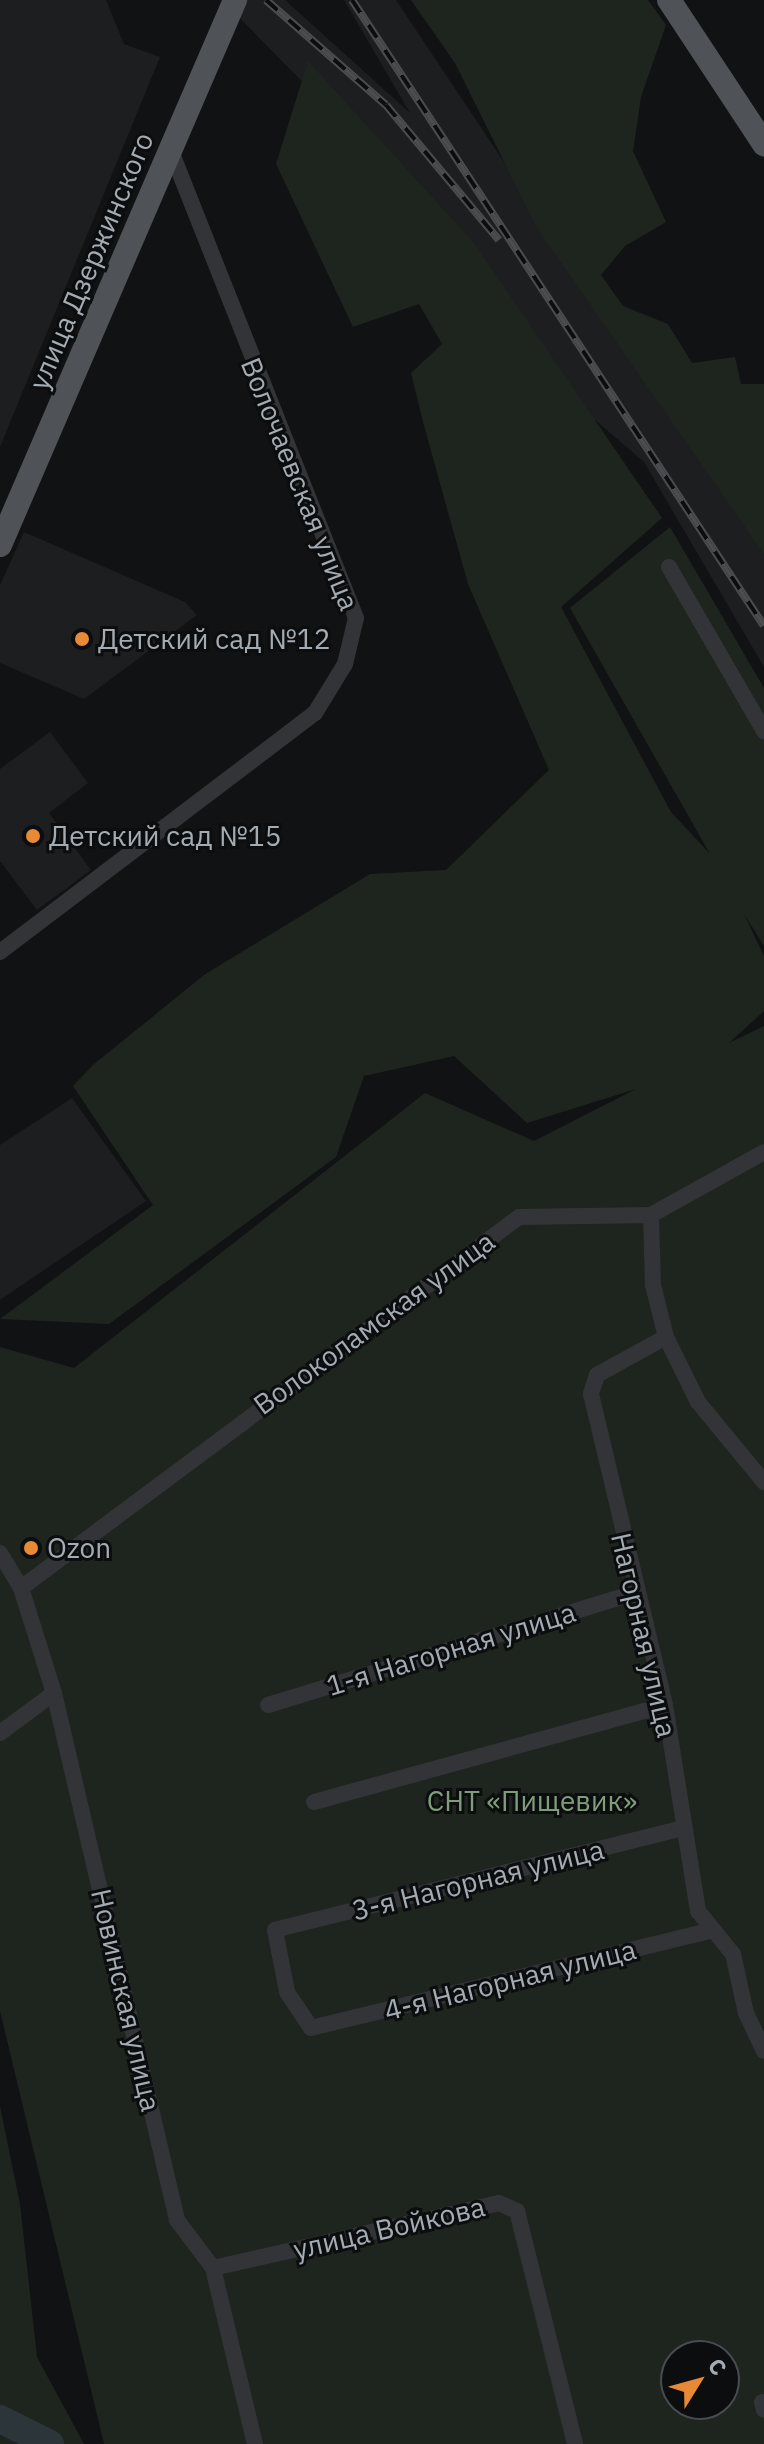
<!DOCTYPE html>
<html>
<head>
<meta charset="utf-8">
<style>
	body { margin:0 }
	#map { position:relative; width:764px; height:2444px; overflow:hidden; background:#111213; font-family:"IBM Plex Sans",sans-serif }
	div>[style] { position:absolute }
	.built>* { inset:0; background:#1d1e20 }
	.green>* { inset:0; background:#1e251e }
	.river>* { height:28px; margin:-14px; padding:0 14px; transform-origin:14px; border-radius:14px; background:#2c363a }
	.minor>* { height:16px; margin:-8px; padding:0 8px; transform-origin:8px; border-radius:8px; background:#333437 }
	.primary>* { height:24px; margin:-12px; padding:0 12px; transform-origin:12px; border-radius:12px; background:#4f5256 }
	.rail>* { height:8px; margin-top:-4px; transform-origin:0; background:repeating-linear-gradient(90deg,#0c0d0e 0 15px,#4a4d50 0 30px); box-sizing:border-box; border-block:2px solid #4a4d50 }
	.dots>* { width:22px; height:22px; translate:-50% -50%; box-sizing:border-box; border:4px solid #0c0d0e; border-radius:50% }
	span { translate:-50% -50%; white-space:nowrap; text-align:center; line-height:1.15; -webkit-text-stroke:6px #0c0d0e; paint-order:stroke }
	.street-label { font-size:28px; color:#a3abb3 }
	.poi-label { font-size:28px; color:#a3abb3 }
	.left { translate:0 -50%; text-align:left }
	.park-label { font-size:28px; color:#809d7b }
	.north { position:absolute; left:660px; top:2340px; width:80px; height:80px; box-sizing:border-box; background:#0c0d0e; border:2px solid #484c50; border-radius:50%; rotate:53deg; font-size:22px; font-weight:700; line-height:32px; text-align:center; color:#a3abb3 }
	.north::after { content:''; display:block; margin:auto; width:28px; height:36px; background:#e78935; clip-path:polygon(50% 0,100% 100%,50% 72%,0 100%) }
</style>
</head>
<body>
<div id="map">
	<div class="built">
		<div style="clip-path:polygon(0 0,106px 0,124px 44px,160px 57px,0 447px)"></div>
		<div style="clip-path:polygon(231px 0,285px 0,410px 113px,344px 0,396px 0,764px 552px,764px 667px,644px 462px,586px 412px,463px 246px,234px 12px)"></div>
		<div style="clip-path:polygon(24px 532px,185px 602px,197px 615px,84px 699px,0 663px,0 585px)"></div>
		<div style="clip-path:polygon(50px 732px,88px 783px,49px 813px,91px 870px,37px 910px,0 861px,0 769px)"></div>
		<div style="clip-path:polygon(72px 1098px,146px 1201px,0 1300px,0 1145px)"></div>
	</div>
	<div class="green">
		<div style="clip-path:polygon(411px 0,648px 0,666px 25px,641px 97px,633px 151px,666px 222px,625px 246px,601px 275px,623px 306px,668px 324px,692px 363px,735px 357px,741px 384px,764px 384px,764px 554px,537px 228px,455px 63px)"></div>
		<div style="clip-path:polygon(evenodd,308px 61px,474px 243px,662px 518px,561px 607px,671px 812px,710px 854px,570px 608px,670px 527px,764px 688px,764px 946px,744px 914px,764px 956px,764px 1011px,729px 1043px,764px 1026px,764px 2444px,104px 2444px,0 2011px,0 1347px,74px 1368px,425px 1093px,534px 1141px,636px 1089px,527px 1123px,454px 1056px,364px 1076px,336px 1157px,109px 1324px,0 1319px,153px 1205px,73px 1086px,93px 1065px,204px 975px,370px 874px,446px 870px,549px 770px,468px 584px,423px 422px,411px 373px,442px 344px,419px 304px,353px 327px,276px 164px,308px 61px,676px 2356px,724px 2356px,724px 2404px,676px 2404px,676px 2356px)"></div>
		<div style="clip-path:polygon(0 2106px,20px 2204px,37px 2357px,84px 2444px,0 2444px)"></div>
	</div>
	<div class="river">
		<div style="left:0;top:2419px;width:56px;rotate:26.6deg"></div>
	</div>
	<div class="minor">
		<div style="left:669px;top:567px;width:190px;rotate:59.9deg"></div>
		<div style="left:0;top:952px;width:395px;rotate:-37.2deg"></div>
		<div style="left:315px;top:713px;width:57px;rotate:-58.5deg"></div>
		<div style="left:345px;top:664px;width:47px;rotate:-76.6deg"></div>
		<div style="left:356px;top:618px;width:502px;rotate:-111.61deg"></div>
		<div style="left:651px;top:1215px;width:70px;rotate:88.4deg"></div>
		<div style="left:653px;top:1285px;width:54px;rotate:76deg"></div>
		<div style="left:666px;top:1337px;width:72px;rotate:63.8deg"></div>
		<div style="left:698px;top:1402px;width:104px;rotate:50.5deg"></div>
		<div style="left:666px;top:1337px;width:79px;rotate:151.2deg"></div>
		<div style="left:597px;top:1375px;width:20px;rotate:108deg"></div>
		<div style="left:591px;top:1394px;width:320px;rotate:76.6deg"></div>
		<div style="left:665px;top:1705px;width:209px;rotate:80.9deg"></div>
		<div style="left:698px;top:1911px;width:55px;rotate:50.9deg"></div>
		<div style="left:733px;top:1954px;width:60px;rotate:77.6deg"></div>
		<div style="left:746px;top:2013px;width:42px;rotate:64.7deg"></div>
		<div style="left:0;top:1553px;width:41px;rotate:59deg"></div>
		<div style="left:21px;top:1588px;width:110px;rotate:72.6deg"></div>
		<div style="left:54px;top:1693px;width:541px;rotate:76.86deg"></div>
		<div style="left:177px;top:2220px;width:60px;rotate:53.1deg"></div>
		<div style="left:213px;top:2268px;width:181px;rotate:76.6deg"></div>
		<div style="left:21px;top:1588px;width:621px;rotate:-36.69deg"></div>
		<div style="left:519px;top:1217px;width:132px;rotate:-0.9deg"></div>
		<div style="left:651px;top:1215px;width:129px;rotate:-29.1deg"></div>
		<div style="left:268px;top:1705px;width:383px;rotate:-17deg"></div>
		<div style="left:0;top:1733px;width:67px;rotate:-36.5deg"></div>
		<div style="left:314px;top:1802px;width:364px;rotate:-15.4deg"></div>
		<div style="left:679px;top:1829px;width:416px;rotate:166deg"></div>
		<div style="left:275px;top:1930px;width:63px;rotate:79deg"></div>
		<div style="left:287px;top:1992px;width:43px;rotate:56.3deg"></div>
		<div style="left:311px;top:2028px;width:409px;rotate:-13.7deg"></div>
		<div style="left:213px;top:2268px;width:293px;rotate:-12.8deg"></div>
		<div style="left:499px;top:2203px;width:20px;rotate:24deg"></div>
		<div style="left:517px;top:2211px;width:240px;rotate:76deg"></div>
		<div style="left:762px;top:2402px;width:8px;rotate:76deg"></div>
	</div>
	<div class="primary">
		<div style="left:669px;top:0;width:173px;rotate:56.6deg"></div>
		<div style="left:0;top:545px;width:594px;rotate:-66.67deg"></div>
	</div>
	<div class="rail">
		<div style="left:266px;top:0;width:159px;rotate:41.2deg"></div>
		<div style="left:386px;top:105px;width:176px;rotate:50.1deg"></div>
		<div style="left:352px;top:0;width:749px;rotate:56.65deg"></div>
	</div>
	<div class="dots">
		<div style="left:82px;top:639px;background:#e78935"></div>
		<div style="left:33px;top:836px;background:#e78935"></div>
		<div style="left:31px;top:1548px;background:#e78935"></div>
	</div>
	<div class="street-label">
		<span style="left:91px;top:261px;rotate:-67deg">улица Дзержинского</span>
		<span style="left:300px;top:484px;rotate:68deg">Волочаевская улица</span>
		<span style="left:374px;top:1323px;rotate:-36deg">Волоколамская улица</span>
		<span style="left:644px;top:1635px;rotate:77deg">Нагорная улица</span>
		<span style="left:451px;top:1649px;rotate:-17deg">1-я Нагорная улица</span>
		<span style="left:478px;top:1880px;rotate:-14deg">3-я Нагорная улица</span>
		<span style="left:510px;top:1980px;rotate:-14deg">4-я Нагорная улица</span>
		<span style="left:126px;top:2000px;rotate:77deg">Новинская улица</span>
		<span style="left:389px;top:2228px;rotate:-13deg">улица Войкова</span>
	</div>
	<div class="poi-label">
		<span class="left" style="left:98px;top:639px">Детский сад №12</span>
		<span class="left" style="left:49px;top:836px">Детский сад №15</span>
		<span class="left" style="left:47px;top:1548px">Ozon</span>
	</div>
	<div class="park-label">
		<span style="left:532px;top:1801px">СНТ «Пищевик»</span>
	</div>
	<div class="north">С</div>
</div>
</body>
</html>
